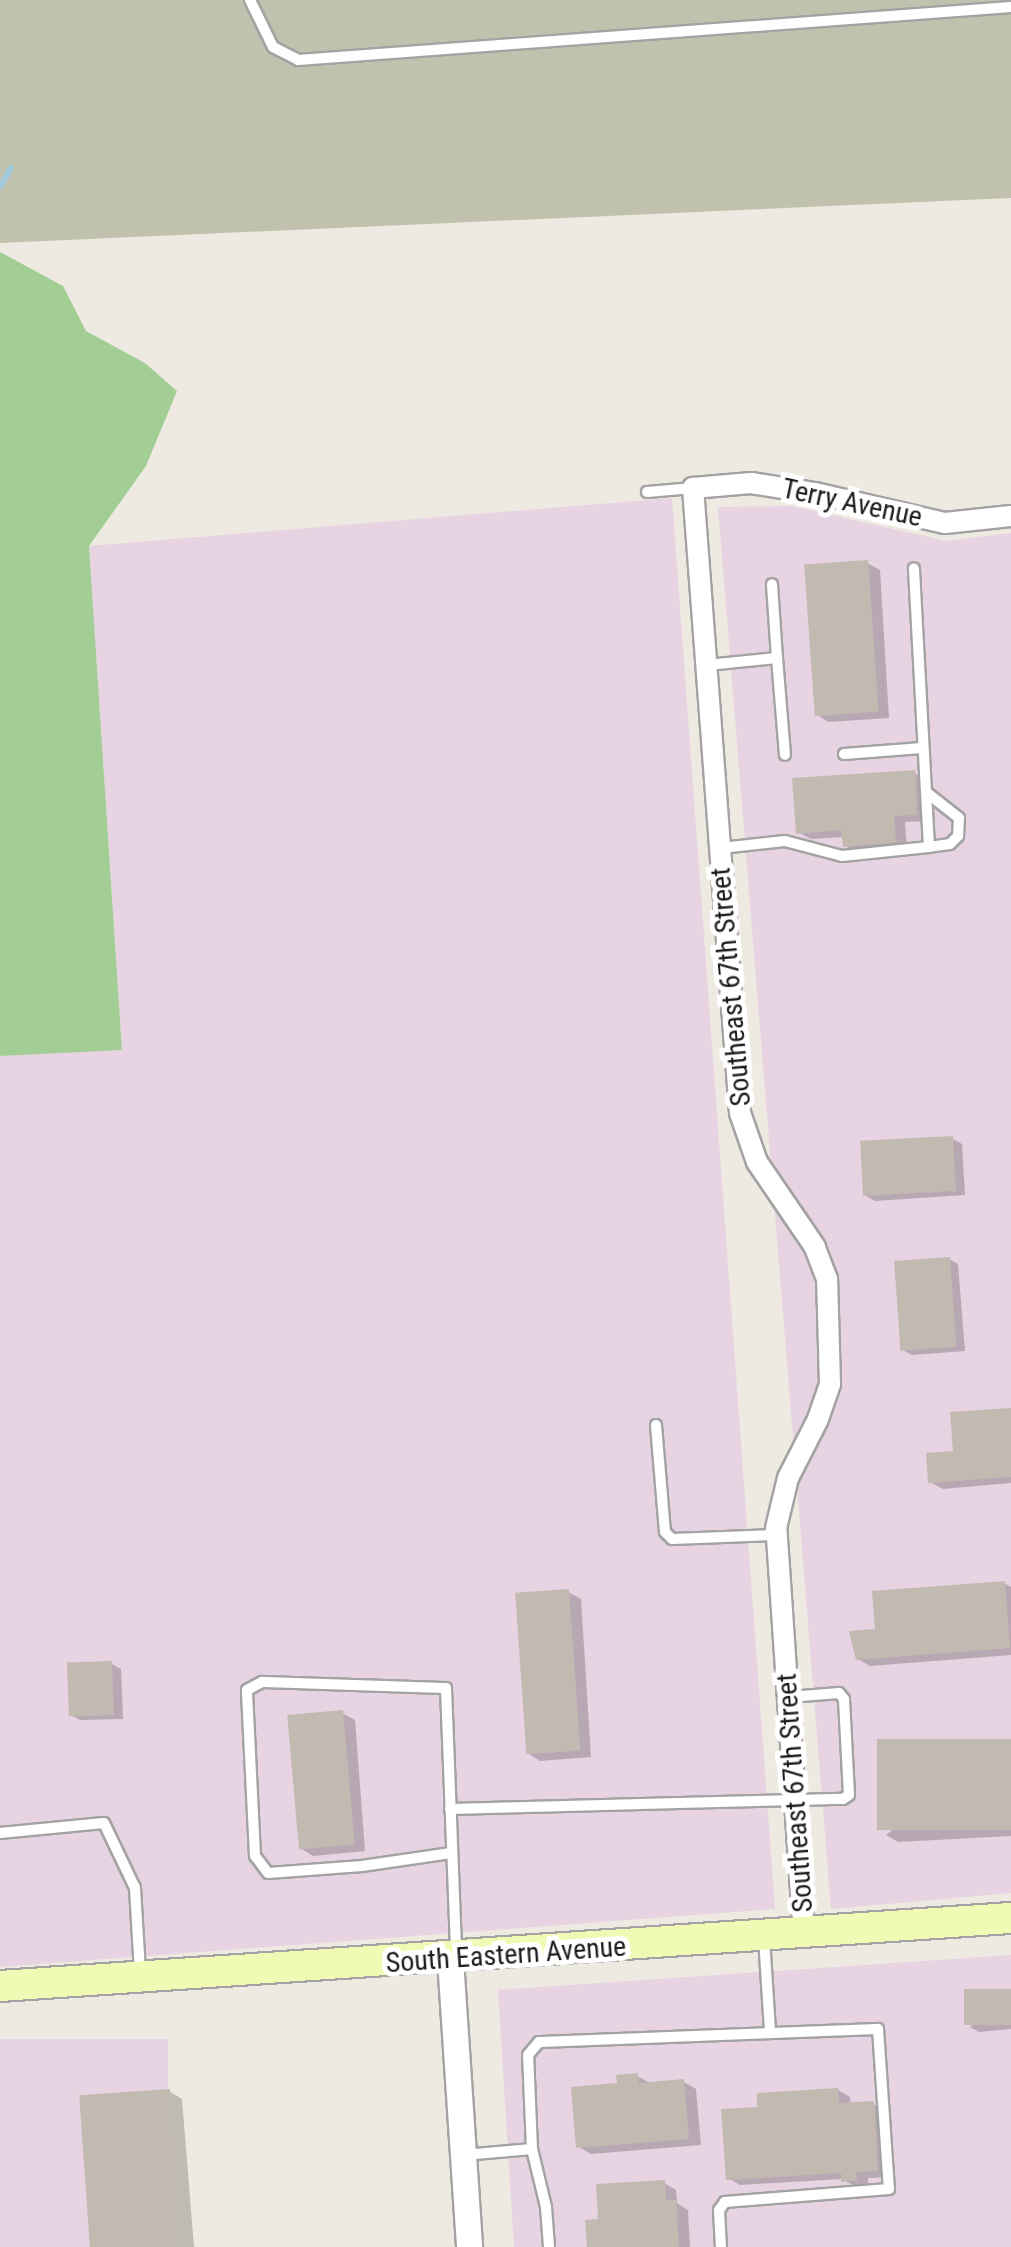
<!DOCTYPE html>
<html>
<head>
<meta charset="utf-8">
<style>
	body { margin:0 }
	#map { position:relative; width:1011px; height:2247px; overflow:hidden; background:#eeeae2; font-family:"Roboto Condensed",sans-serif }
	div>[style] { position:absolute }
	.industrial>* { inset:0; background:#e7d3e2; transform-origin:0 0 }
	.construction>* { inset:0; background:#c1c2ad }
	.forest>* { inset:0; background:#a2ce96 }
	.shadow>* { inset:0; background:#0003 }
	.stream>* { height:6px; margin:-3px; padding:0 3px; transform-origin:3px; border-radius:3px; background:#a1cbdc }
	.building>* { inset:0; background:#c2bab1; transform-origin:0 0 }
	.roads { filter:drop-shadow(2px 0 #a3a3a3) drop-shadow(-2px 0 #a3a3a3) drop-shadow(0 2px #a3a3a3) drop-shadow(0 -2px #a3a3a3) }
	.service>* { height:10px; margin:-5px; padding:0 5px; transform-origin:5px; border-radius:5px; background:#fff }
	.minor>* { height:20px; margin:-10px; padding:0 10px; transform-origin:10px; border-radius:10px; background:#fff }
	.tertiary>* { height:25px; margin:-12.5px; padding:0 12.5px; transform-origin:12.5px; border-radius:12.5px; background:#fff }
	.secondary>* { height:30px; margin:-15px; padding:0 15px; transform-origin:15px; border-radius:15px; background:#f1fab4 }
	span { translate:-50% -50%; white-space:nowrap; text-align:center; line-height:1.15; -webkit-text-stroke:10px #fff; paint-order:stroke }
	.street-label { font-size:28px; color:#1c1c1c }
</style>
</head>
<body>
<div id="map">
	<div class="industrial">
		<div style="clip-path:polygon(672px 498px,775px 1909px,0 1967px,0 1056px,122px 1049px,89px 546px)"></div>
		<div style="clip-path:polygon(792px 506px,946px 541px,1011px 533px,1011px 1893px,831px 1909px,718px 507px)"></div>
		<div style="clip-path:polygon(1011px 1955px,1011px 2247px,514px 2247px,498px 1990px)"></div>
		<div style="left:0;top:2039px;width:168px;height:208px"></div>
	</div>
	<div class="construction">
		<div style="clip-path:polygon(0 0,1011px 0,1011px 198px,0 243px)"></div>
	</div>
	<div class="forest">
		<div style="clip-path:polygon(0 252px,63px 286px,86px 331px,145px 363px,177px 391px,146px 466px,89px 546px,122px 1050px,0 1056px)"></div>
	</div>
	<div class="shadow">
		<div style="clip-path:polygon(867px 563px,880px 570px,889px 718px,828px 722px,816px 714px)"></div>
		<div style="clip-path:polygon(914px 773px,926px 780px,929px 821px,905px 822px,907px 848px,857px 853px,845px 846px,844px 837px,811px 839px,798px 832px)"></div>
		<div style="clip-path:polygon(953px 1139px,962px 1144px,965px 1195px,875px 1201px,866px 1196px)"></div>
		<div style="clip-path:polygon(949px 1259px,958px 1264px,965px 1351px,912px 1355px,903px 1350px)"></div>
		<div style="clip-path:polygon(1011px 1410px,1011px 1483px,943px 1489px,930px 1482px,955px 1453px)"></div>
		<div style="clip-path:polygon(1004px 1583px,1011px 1587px,1011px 1655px,870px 1666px,858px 1659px,878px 1631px)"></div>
		<div style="clip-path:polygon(568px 1592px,581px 1599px,591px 1757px,540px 1761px,528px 1753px)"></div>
		<div style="clip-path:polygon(112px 1664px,121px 1669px,123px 1719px,80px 1720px,71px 1715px)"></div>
		<div style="clip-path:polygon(342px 1713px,355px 1720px,365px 1851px,313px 1856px,300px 1848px)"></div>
		<div style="clip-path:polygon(1011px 1742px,1011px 1836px,898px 1842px,886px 1835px)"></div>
		<div style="clip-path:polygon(1011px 1991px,1011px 2029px,979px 2032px,970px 2027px)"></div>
		<div style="clip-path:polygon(637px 2076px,650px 2083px,684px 2082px,696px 2089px,701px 2145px,591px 2154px,579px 2147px,620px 2085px)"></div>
		<div style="clip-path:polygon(838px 2090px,850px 2097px,851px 2105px,873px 2104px,886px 2111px,890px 2177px,868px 2178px,868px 2187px,856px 2187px,842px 2179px,740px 2185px,728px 2178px,760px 2109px)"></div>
		<div style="clip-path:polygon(170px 2092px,182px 2099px,194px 2247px,94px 2247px)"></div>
		<div style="clip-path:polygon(664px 2183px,676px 2190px,677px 2203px,688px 2210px,690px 2247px,589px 2247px,600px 2221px)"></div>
	</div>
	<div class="stream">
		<div style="left:0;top:187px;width:22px;rotate:-60deg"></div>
	</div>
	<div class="building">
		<div style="left:868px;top:560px;width:152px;height:64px;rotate:86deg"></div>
		<div style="clip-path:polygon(915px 770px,917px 815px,894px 816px,896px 842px,843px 847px,841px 830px,796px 834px,792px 778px)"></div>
		<div style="left:953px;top:1136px;width:55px;height:93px;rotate:87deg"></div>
		<div style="left:950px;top:1257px;width:90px;height:56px;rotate:86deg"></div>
		<div style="clip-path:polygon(1011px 1408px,1011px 1477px,928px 1483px,926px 1453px,953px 1451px,950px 1412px)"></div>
		<div style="clip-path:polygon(1005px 1581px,1010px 1648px,856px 1660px,849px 1631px,875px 1629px,872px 1591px)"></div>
		<div style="left:569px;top:1589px;width:162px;height:54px;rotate:86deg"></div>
		<div style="left:112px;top:1661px;width:54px;height:45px;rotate:88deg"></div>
		<div style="left:343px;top:1710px;width:135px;height:56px;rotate:85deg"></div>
		<div style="left:1011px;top:1739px;width:91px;height:134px;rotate:90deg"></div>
		<div style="left:1011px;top:1989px;width:36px;height:47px;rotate:90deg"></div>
		<div style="clip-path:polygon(638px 2073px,639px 2083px,684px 2079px,689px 2139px,576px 2148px,571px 2087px,617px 2083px,616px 2075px)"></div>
		<div style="clip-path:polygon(838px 2088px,839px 2103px,874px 2101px,878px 2171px,856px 2172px,857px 2181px,841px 2182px,841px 2173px,726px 2180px,721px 2109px,757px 2107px,757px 2093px)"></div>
		<div style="left:170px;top:2089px;width:158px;height:91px;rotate:86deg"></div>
		<div style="clip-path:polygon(665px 2180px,666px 2200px,676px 2200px,679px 2247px,587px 2247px,585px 2220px,598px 2219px,596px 2184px)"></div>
	</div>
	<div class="roads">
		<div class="service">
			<div style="left:250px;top:0;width:52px;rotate:63.9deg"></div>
			<div style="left:273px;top:47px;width:28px;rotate:27deg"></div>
			<div style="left:298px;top:60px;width:715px;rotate:-4.25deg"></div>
			<div style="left:647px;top:492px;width:46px;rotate:-5deg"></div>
			<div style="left:777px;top:658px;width:97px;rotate:85.3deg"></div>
			<div style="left:707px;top:665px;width:70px;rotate:-5.7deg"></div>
			<div style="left:777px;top:658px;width:74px;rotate:-93.9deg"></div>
			<div style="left:844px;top:754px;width:78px;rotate:-4.4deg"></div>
			<div style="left:926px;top:792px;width:42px;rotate:38.2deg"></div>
			<div style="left:959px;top:818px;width:18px;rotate:93deg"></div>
			<div style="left:958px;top:836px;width:11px;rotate:135deg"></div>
			<div style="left:950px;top:844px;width:21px;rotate:172deg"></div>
			<div style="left:721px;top:848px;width:64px;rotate:-6.2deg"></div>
			<div style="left:785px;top:841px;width:59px;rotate:14.7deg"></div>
			<div style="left:842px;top:856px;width:87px;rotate:-5.9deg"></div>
			<div style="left:929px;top:847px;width:279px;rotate:-93.1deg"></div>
			<div style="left:656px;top:1425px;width:107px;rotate:85.2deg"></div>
			<div style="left:665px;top:1532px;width:10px;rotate:45deg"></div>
			<div style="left:672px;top:1539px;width:104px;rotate:-2.2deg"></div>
			<div style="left:450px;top:1809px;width:393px;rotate:-1.5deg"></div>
			<div style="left:843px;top:1799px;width:7px;rotate:-34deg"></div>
			<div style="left:849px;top:1795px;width:96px;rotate:-93deg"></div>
			<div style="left:844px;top:1699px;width:8px;rotate:-130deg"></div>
			<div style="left:839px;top:1693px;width:50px;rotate:175.4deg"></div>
			<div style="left:0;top:1833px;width:104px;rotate:-5.5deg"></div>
			<div style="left:104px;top:1823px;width:72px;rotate:64.5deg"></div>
			<div style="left:135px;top:1888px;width:84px;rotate:86.6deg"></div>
			<div style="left:451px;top:1853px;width:90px;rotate:171.7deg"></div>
			<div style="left:362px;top:1866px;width:94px;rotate:175.7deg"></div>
			<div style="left:268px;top:1873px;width:21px;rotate:-127deg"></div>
			<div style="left:255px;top:1856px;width:166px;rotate:-92.8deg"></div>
			<div style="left:247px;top:1690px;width:17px;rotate:-28deg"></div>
			<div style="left:262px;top:1682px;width:184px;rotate:1.9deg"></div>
			<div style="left:446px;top:1688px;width:264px;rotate:87.8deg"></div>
			<div style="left:764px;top:1938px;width:94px;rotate:86.3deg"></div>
			<div style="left:532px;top:2149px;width:60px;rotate:76.4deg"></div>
			<div style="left:546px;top:2207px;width:40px;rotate:85.7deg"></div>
			<div style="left:464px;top:2155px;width:68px;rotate:-5deg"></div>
			<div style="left:532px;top:2149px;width:94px;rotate:-92.4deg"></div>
			<div style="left:528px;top:2055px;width:17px;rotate:-50deg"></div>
			<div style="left:539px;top:2042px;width:339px;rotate:-2.2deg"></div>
			<div style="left:878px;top:2029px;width:160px;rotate:86.1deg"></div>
			<div style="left:889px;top:2189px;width:165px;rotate:175.5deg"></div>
			<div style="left:725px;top:2202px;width:10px;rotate:127deg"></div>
			<div style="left:719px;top:2210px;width:37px;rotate:87deg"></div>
		</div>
		<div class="minor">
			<div style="left:804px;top:1934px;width:407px;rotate:-93.9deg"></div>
			<div style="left:776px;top:1528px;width:51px;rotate:-76.5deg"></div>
			<div style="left:788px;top:1478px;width:66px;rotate:-63deg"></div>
			<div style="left:818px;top:1419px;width:37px;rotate:-71deg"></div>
			<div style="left:830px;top:1384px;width:105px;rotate:-91.6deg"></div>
			<div style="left:827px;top:1279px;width:34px;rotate:-111deg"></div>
			<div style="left:815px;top:1247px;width:103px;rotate:-124.3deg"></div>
			<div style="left:757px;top:1162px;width:52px;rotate:-109.1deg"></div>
			<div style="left:740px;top:1113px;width:627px;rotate:-94.3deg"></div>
			<div style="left:693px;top:488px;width:58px;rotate:-4.9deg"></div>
			<div style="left:751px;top:483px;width:65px;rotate:8.9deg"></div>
			<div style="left:815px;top:493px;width:133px;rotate:13deg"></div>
			<div style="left:945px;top:523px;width:66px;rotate:-6.1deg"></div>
		</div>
		<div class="tertiary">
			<div style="left:450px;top:1959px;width:289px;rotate:86.2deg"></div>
		</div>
		<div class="secondary">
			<div style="left:0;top:1986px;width:1013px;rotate:-3.85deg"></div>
		</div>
	</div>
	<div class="street-label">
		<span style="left:852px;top:503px;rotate:12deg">Terry Avenue</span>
		<span style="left:731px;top:987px;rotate:-95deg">Southeast 67th Street</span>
		<span style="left:795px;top:1793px;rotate:-94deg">Southeast 67th Street</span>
		<span style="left:506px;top:1955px;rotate:-4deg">South Eastern Avenue</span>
	</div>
</div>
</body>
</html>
